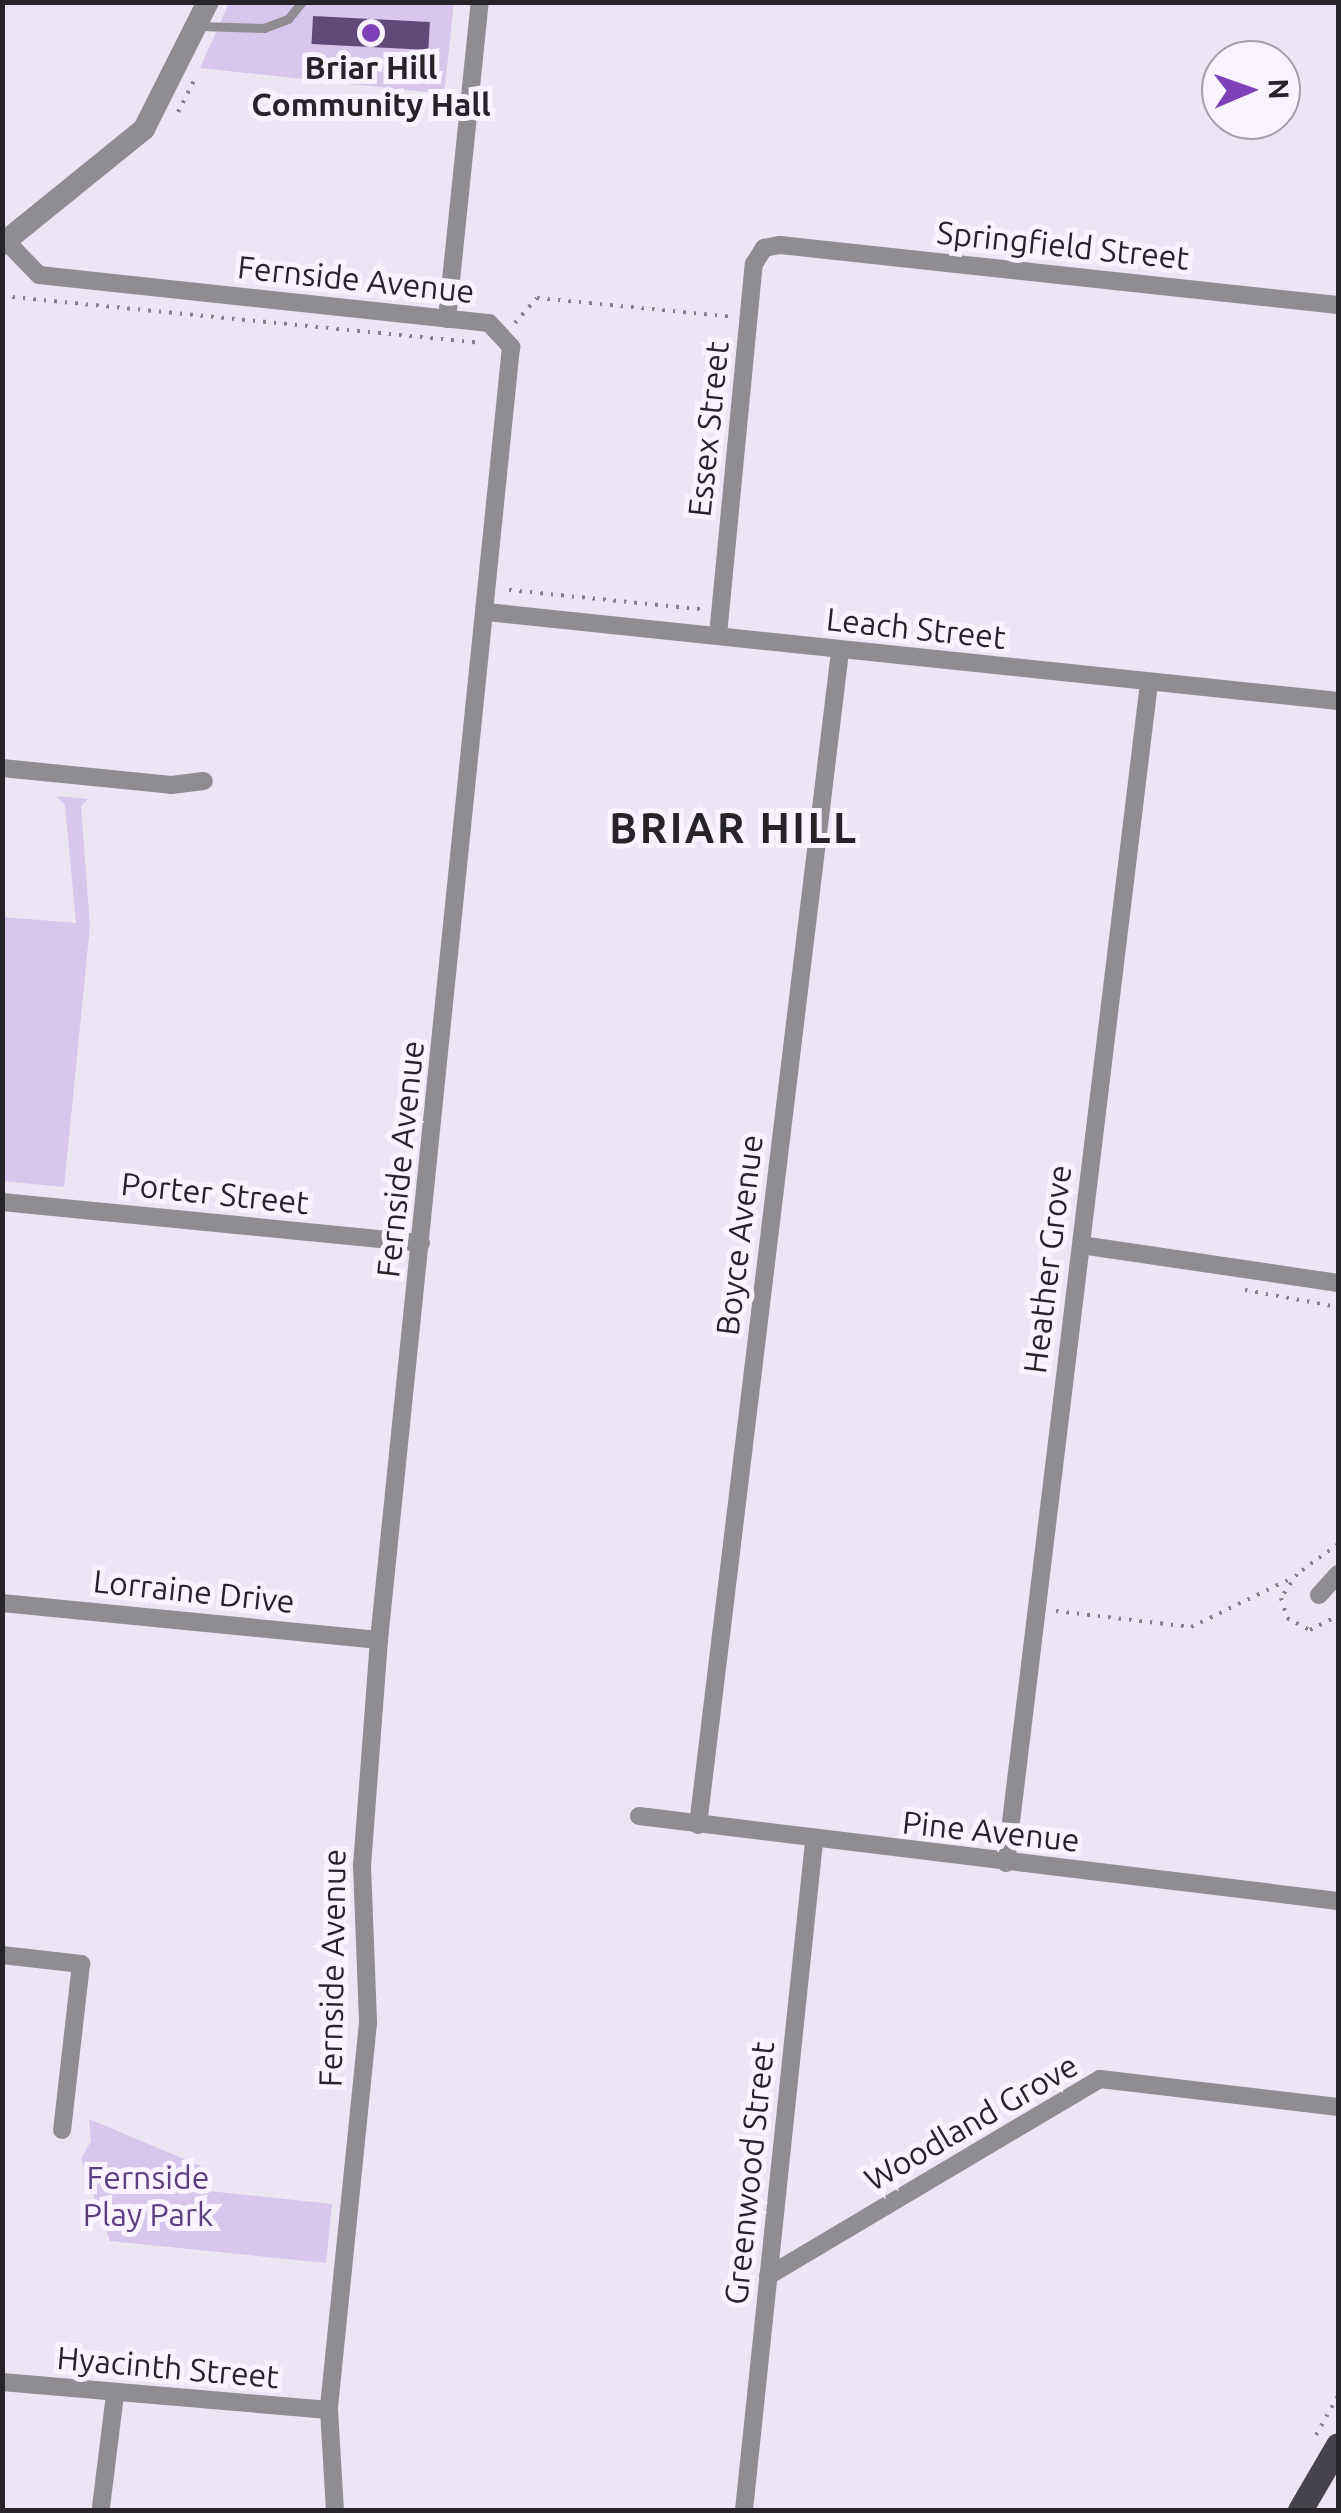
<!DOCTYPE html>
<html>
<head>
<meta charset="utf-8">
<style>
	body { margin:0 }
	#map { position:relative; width:1341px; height:2513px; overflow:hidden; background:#ebe5f4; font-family:Ubuntu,sans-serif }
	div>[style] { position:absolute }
	.green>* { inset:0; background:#d7c7ec }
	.building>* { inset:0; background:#5f4a78; transform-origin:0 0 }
	.path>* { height:4px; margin-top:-2px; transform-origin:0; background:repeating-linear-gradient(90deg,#85818b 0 2.5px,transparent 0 10.5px) }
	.service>* { height:9px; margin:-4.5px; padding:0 4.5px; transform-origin:4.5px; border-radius:4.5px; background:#8f8c92 }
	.minor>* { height:18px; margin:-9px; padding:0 9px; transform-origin:9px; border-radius:9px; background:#8f8c92 }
	.tertiary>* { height:22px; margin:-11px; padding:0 11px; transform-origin:11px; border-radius:11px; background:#8f8c92 }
	.primary>* { height:25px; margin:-12.5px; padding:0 12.5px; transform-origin:12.5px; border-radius:12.5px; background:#47434d }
	.dots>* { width:28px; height:28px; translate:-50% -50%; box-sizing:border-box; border:5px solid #f8f3ff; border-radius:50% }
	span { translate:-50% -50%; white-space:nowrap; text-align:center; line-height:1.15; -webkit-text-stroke:10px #f8f3ff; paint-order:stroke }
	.poi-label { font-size:32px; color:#262429; font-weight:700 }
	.street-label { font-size:32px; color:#262429 }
	.park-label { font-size:32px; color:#5d3f7f }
	.district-label { font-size:42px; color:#262429; font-weight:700; letter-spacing:2.5px }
	.frame { position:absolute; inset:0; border:5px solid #262429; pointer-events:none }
	.north { position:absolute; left:1201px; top:40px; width:100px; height:100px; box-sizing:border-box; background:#f8f3ff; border:2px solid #a4a0a9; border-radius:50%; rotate:88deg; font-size:28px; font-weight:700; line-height:40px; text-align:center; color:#262429 }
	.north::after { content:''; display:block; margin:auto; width:35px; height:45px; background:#7d40b6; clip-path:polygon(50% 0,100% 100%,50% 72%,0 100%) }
</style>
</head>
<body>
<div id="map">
	<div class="green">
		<div style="clip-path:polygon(229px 3px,454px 3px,444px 94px,200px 68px)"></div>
		<div style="clip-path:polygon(56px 796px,88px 799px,81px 806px,90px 926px,64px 1187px,2px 1181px,3px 917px,76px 923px,65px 805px)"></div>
		<div style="clip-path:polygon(89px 2119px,201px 2166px,199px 2190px,332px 2204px,326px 2263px,110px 2241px,81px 2159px,91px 2141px)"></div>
	</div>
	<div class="building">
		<div style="left:313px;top:16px;width:117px;height:28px;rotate:3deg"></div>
	</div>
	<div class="path">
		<div style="left:178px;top:112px;width:35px;rotate:-63deg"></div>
		<div style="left:2px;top:296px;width:480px;rotate:5.6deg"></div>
		<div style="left:515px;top:323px;width:33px;rotate:-49deg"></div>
		<div style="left:537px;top:298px;width:197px;rotate:5.5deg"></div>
		<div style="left:509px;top:590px;width:193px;rotate:5.7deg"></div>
		<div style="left:1245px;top:1290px;width:95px;rotate:10.4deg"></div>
		<div style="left:1338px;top:1544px;width:51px;rotate:143.8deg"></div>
		<div style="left:1297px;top:1574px;width:29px;rotate:124deg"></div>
		<div style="left:1281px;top:1598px;width:21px;rotate:73deg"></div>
		<div style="left:1287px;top:1618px;width:26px;rotate:28deg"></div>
		<div style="left:1310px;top:1630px;width:31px;rotate:-27deg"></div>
		<div style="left:1056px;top:1611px;width:136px;rotate:6.8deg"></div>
		<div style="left:1191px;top:1627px;width:114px;rotate:-25.9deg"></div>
		<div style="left:1316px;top:2435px;width:45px;rotate:-60.6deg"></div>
	</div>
	<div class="service">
		<div style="left:200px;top:26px;width:64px;rotate:1.8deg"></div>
		<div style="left:264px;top:28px;width:26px;rotate:-21deg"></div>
		<div style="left:288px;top:19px;width:22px;rotate:-51deg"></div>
	</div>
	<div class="minor">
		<div style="left:6px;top:241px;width:47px;rotate:45.9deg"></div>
		<div style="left:39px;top:275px;width:453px;rotate:6.1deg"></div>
		<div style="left:489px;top:323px;width:33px;rotate:47deg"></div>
		<div style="left:511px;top:347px;width:1300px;rotate:95.83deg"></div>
		<div style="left:379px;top:1640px;width:226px;rotate:94.3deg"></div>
		<div style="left:362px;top:1865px;width:158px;rotate:87.8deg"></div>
		<div style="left:368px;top:2023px;width:389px;rotate:95.8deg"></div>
		<div style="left:329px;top:2410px;width:100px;rotate:86.6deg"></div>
		<div style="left:447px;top:319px;width:319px;rotate:-84.1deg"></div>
		<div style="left:487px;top:612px;width:856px;rotate:5.97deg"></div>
		<div style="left:718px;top:635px;width:373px;rotate:-84.5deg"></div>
		<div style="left:754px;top:264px;width:19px;rotate:-58deg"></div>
		<div style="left:764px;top:248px;width:16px;rotate:-11deg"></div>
		<div style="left:780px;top:245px;width:561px;rotate:6.14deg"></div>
		<div style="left:2px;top:768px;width:170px;rotate:5.7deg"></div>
		<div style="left:171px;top:785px;width:33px;rotate:-7deg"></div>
		<div style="left:2px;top:1202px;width:421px;rotate:5.6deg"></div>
		<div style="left:1081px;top:1245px;width:260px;rotate:8.4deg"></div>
		<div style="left:1319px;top:1595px;width:28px;rotate:-48deg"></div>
		<div style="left:2px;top:1603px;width:379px;rotate:5.6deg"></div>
		<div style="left:639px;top:1816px;width:704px;rotate:6.93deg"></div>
		<div style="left:698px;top:1825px;width:1183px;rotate:-83.1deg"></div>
		<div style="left:1006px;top:1863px;width:1189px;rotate:-83.09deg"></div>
		<div style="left:2px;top:1955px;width:80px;rotate:6.5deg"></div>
		<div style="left:81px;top:1964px;width:167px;rotate:96.5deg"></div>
		<div style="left:768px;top:2276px;width:386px;rotate:-30.7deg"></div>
		<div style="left:1100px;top:2079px;width:240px;rotate:6.7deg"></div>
		<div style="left:2px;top:2382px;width:328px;rotate:4.9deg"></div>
		<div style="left:101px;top:2507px;width:113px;rotate:-82.9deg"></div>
		<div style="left:744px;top:2510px;width:672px;rotate:-84.02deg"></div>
	</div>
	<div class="tertiary">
		<div style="left:2px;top:244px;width:183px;rotate:-39deg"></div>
		<div style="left:144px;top:129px;width:142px;rotate:-63.3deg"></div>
	</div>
	<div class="primary">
		<div style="left:1300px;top:2510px;width:75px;rotate:-59.7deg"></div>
	</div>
	<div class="dots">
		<div style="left:371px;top:33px;background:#7d40b6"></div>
	</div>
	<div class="poi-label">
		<span style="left:371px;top:86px">Briar Hill<br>Community Hall</span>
	</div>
	<div class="street-label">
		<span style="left:1063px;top:245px;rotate:6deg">Springfield Street</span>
		<span style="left:356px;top:279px;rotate:6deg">Fernside Avenue</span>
		<span style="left:708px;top:429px;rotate:-84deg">Essex Street</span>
		<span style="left:916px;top:628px;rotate:6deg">Leach Street</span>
		<span style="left:400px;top:1159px;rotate:-84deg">Fernside Avenue</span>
		<span style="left:215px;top:1193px;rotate:6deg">Porter Street</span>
		<span style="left:739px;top:1235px;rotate:-83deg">Boyce Avenue</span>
		<span style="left:1047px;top:1269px;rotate:-83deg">Heather Grove</span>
		<span style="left:194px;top:1591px;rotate:6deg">Lorraine Drive</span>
		<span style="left:991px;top:1831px;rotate:6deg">Pine Avenue</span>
		<span style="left:332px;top:1968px;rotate:-89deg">Fernside Avenue</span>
		<span style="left:971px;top:2122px;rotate:-30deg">Woodland Grove</span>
		<span style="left:749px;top:2173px;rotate:-84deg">Greenwood Street</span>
		<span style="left:168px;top:2367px;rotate:5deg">Hyacinth Street</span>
	</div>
	<div class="park-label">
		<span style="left:148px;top:2196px">Fernside<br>Play Park</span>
	</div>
	<div class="district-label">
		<span style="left:734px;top:828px">BRIAR HILL</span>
	</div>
	<div class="frame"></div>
	<div class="north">N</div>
</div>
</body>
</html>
